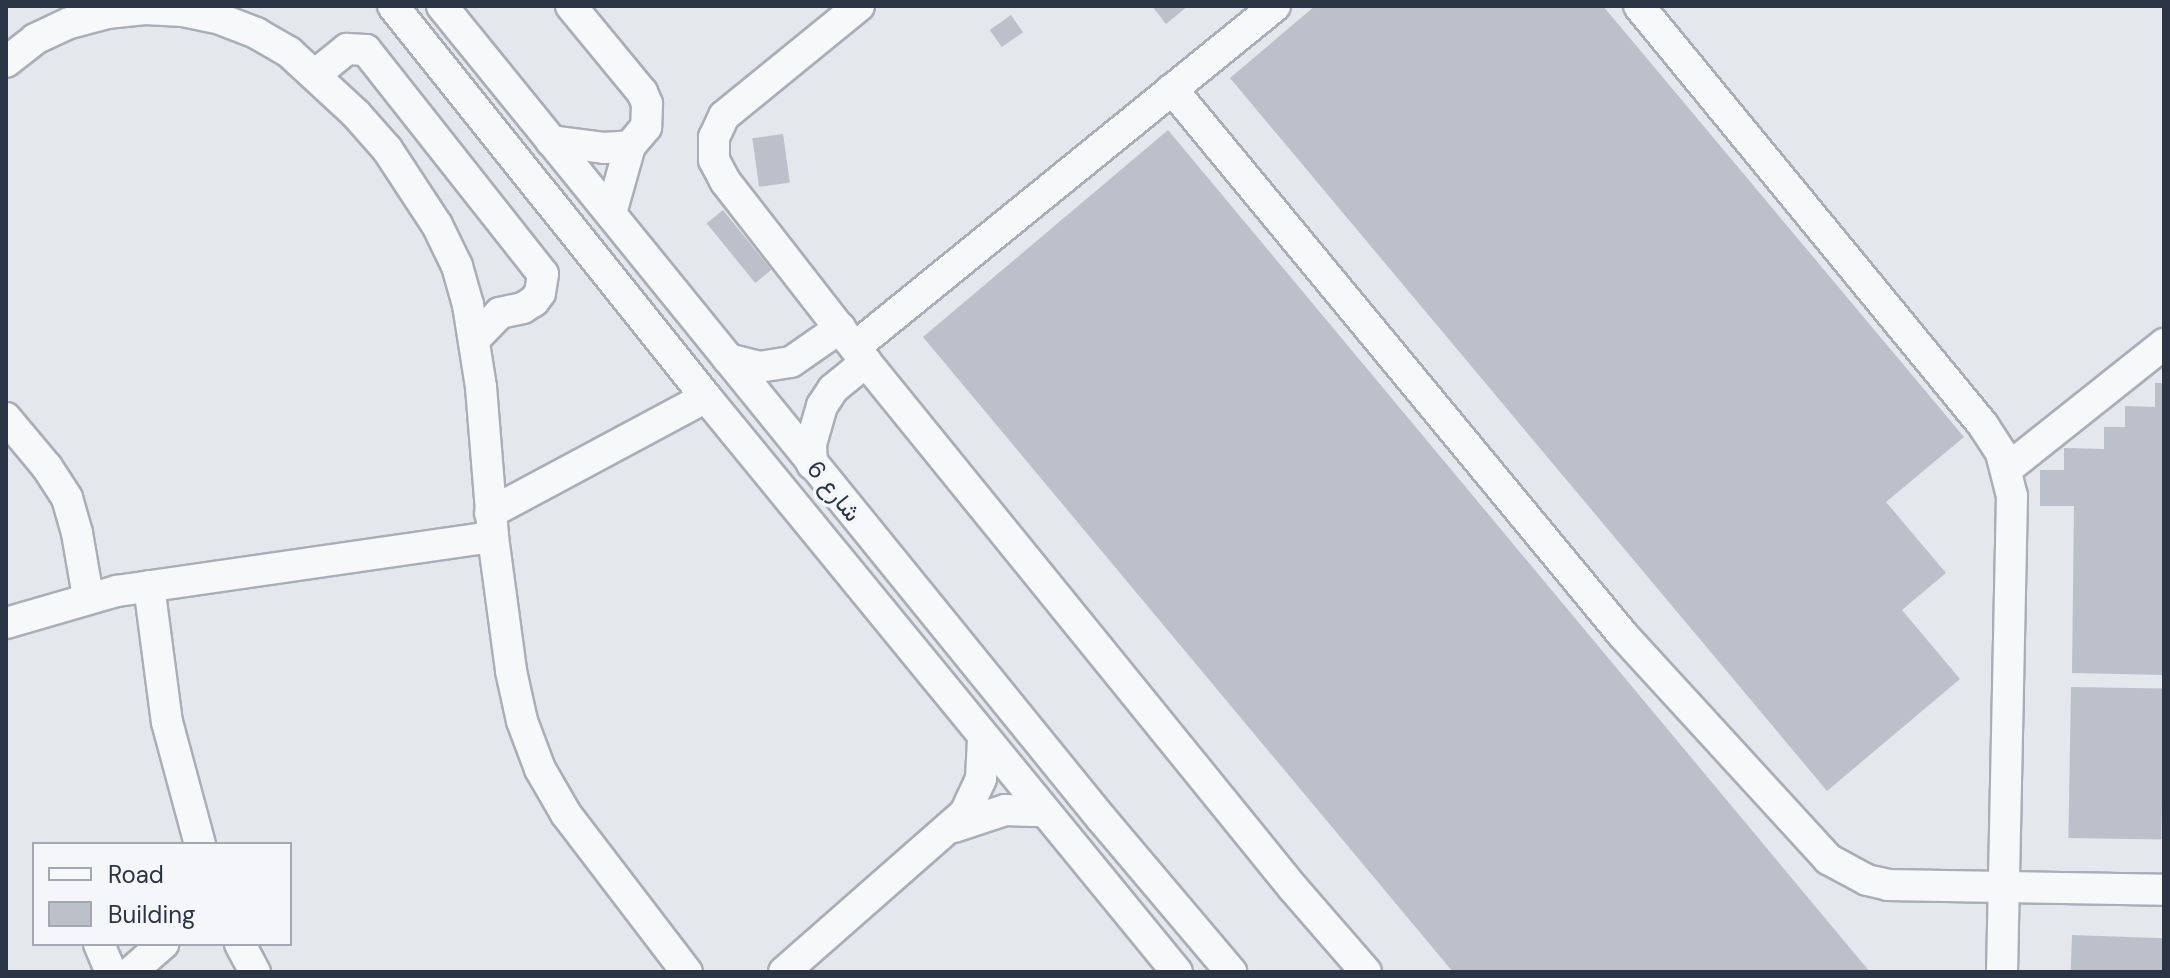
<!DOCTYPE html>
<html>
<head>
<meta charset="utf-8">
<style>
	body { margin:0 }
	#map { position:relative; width:2170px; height:978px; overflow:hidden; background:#e4e7ec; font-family:"DM Sans",Vazirmatn,sans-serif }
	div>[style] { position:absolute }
	.building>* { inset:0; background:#bbc0ca; transform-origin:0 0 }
	.roads { filter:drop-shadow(2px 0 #a9aeb7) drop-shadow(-2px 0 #a9aeb7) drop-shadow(0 2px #a9aeb7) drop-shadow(0 -2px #a9aeb7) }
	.minor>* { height:30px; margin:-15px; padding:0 15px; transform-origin:15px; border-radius:15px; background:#f7f8fa }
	span { translate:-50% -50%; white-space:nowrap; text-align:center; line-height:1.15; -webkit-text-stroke:7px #f4f6f9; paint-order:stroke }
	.street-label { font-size:24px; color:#2b3445 }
	.frame { position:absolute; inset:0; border:8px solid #2b3445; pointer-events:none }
	.legend { position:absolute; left:32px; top:842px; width:260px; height:104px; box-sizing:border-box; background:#f4f6f9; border:2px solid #a4a8b1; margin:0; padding:10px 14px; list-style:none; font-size:24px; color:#2b3445 }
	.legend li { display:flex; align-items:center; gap:16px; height:40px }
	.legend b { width:40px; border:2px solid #a4a8b1 }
</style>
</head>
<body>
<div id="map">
	<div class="building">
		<div style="clip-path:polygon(1152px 6px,1188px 6px,1166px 24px)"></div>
		<div style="clip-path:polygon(1315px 6px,1603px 6px,1964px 437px,1886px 502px,1946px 573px,1902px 610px,1960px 679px,1827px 791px,1230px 78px)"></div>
		<div style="left:1011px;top:15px;width:21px;height:26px;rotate:55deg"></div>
		<div style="clip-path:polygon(1168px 130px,1870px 972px,1453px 972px,923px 337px)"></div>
		<div style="left:783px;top:134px;width:49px;height:31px;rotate:82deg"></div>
		<div style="left:723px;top:210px;width:77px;height:21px;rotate:51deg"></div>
		<div style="clip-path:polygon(2155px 383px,2164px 383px,2164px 675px,2072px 673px,2074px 506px,2040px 506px,2040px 470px,2064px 470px,2064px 448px,2104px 449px,2104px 427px,2125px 427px,2125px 406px,2155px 407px)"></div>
		<div style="left:2071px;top:687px;width:93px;height:151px;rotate:1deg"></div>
		<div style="left:2072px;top:935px;width:92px;height:37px;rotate:2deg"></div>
	</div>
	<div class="roads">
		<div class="minor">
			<div style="left:393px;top:6px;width:501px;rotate:51.32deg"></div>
			<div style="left:706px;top:397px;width:743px;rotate:50.68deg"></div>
			<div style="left:442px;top:6px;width:1046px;rotate:50.94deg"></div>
			<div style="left:1101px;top:818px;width:202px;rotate:49.8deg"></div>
			<div style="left:571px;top:6px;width:112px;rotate:50.5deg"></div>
			<div style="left:642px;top:92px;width:13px;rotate:67deg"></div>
			<div style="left:647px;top:104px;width:23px;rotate:92deg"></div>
			<div style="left:646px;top:127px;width:25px;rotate:130deg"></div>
			<div style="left:630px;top:146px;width:70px;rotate:105.8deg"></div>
			<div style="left:859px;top:6px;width:174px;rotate:140.8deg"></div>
			<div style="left:724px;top:116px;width:23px;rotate:115deg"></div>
			<div style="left:714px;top:137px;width:23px;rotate:90deg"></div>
			<div style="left:714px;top:160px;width:24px;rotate:62deg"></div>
			<div style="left:725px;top:181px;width:229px;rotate:52.1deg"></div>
			<div style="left:866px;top:362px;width:677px;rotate:50.93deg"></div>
			<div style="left:1293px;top:888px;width:111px;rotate:49deg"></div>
			<div style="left:1639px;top:6px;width:542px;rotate:50.61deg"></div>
			<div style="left:1983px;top:425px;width:33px;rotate:57deg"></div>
			<div style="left:2001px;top:453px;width:44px;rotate:75.7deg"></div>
			<div style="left:2012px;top:496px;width:476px;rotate:91.2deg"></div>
			<div style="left:6px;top:62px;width:37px;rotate:-38deg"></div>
			<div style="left:35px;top:39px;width:38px;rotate:-25deg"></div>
			<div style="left:70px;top:23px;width:38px;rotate:-15deg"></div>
			<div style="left:107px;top:13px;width:38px;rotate:-6deg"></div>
			<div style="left:145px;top:9px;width:38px;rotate:3deg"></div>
			<div style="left:183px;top:11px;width:38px;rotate:12deg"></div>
			<div style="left:220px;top:19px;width:39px;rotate:21deg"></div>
			<div style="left:256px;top:33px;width:38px;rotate:30deg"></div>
			<div style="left:289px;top:52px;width:91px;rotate:42.8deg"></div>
			<div style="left:356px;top:114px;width:47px;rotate:48.5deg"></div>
			<div style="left:387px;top:149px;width:91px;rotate:56.7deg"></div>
			<div style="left:437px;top:225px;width:46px;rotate:64deg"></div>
			<div style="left:457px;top:266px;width:41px;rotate:74.2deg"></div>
			<div style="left:468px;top:305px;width:83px;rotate:81deg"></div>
			<div style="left:481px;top:387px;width:150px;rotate:85.4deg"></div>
			<div style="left:493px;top:537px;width:135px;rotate:82.3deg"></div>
			<div style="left:511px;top:671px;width:51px;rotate:77.6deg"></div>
			<div style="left:522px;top:721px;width:51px;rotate:69.4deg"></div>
			<div style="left:540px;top:769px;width:52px;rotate:60deg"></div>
			<div style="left:566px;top:814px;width:199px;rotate:52.6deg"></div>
			<div style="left:316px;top:74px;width:40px;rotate:-39deg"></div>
			<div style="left:347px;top:49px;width:19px;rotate:3deg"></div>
			<div style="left:366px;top:50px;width:285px;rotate:51.7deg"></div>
			<div style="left:543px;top:274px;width:19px;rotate:99deg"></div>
			<div style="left:540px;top:293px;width:10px;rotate:127deg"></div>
			<div style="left:534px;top:301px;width:13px;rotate:148deg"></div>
			<div style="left:523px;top:308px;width:24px;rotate:168deg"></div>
			<div style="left:500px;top:313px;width:36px;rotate:134deg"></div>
			<div style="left:1172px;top:89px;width:708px;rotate:50.44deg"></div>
			<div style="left:1623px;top:635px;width:304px;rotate:47.5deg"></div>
			<div style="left:1828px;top:859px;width:44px;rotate:28.3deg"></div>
			<div style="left:1867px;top:880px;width:22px;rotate:13deg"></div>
			<div style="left:1888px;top:885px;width:276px;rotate:1deg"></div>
			<div style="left:551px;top:141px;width:53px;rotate:7.5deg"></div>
			<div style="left:604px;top:148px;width:26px;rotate:-4deg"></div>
			<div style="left:855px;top:347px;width:541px;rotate:-39.07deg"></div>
			<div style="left:728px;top:359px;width:32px;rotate:14deg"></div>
			<div style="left:759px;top:367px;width:32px;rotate:-9deg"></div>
			<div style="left:791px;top:362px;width:60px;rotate:-34.8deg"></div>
			<div style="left:6px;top:418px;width:64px;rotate:50.1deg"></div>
			<div style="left:47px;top:467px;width:37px;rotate:57deg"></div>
			<div style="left:67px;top:498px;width:36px;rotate:74deg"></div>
			<div style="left:77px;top:533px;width:65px;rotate:80.2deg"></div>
			<div style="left:812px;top:464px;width:20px;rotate:-93deg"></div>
			<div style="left:811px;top:444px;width:40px;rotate:-74deg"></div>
			<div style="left:822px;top:406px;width:20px;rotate:-57deg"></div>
			<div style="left:833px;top:389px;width:43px;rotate:-39.3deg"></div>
			<div style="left:2007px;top:469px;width:201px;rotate:-38.5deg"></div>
			<div style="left:490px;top:513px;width:245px;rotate:-28.2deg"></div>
			<div style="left:149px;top:586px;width:137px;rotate:82.5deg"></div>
			<div style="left:167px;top:722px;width:126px;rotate:74.9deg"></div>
			<div style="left:6px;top:623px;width:116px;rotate:-16.1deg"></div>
			<div style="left:117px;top:591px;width:380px;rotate:-8.2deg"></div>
			<div style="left:954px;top:827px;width:54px;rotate:-18.4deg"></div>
			<div style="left:1005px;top:810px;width:38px;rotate:2deg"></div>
			<div style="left:99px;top:944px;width:30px;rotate:67deg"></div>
			<div style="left:240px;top:944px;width:32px;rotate:62deg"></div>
			<div style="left:131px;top:972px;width:43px;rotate:-41.2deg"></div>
			<div style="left:784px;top:972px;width:241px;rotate:-41.3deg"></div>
			<div style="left:965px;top:813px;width:38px;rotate:-65deg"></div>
			<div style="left:981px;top:778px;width:39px;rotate:-87deg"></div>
		</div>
	</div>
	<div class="street-label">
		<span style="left:834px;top:491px;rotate:51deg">شارع 6</span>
	</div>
	<div class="frame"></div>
	<ul class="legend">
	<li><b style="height:10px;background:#f7f8fa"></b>Road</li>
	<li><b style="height:22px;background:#bbc0ca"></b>Building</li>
	</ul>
</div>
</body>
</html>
